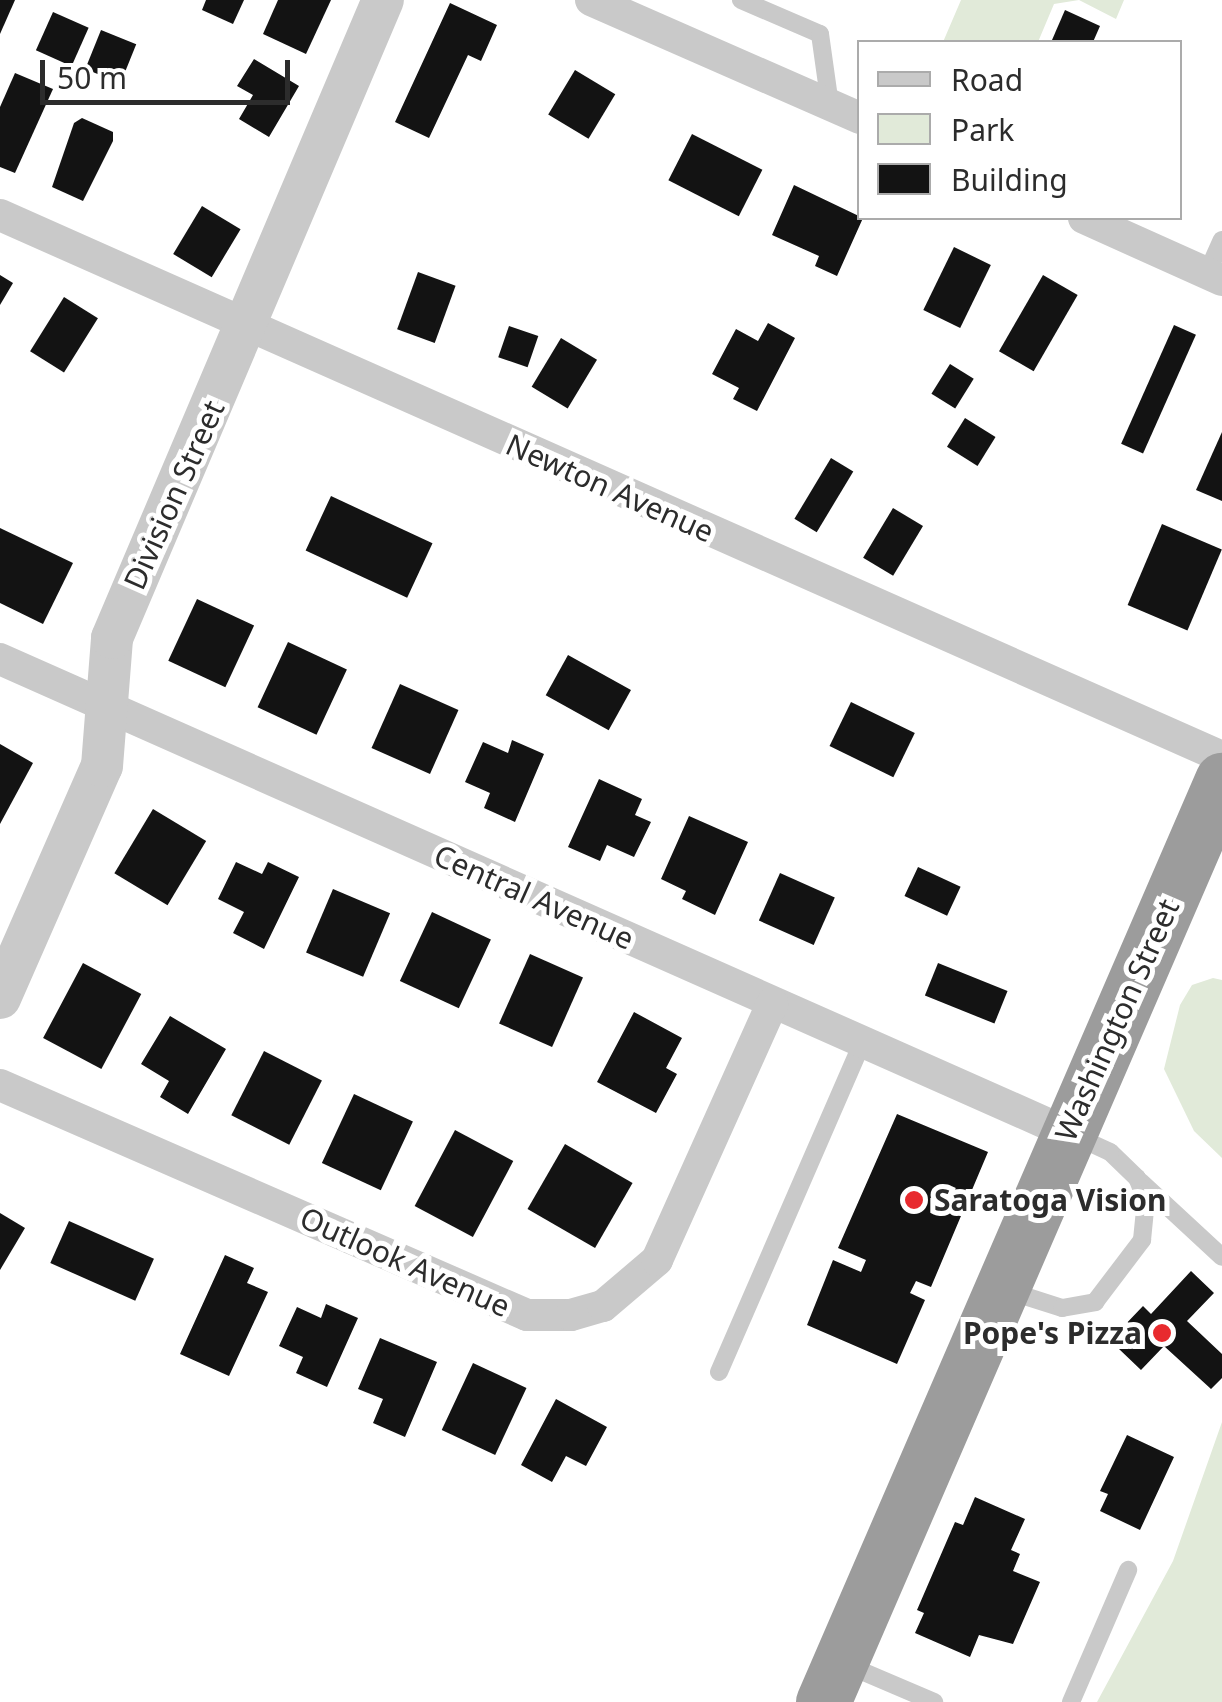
<!DOCTYPE html>
<html>
<head>
<meta charset="utf-8">
<style>
	body { margin:0 }
	#map { position:relative; width:1222px; height:1702px; overflow:hidden; background:#fff; font-family:"Noto Sans",sans-serif }
	div>[style] { position:absolute }
	.green>* { inset:0; background:#e1ead9 }
	.building>* { inset:0; background:#131313; transform-origin:0 0 }
	.service>* { height:18px; margin:-9px; padding:0 9px; transform-origin:9px; border-radius:9px; background:#c9c9c9 }
	.minor>* { height:32px; margin:-16px; padding:0 16px; transform-origin:16px; border-radius:16px; background:#c9c9c9 }
	.tertiary>* { height:42px; margin:-21px; padding:0 21px; transform-origin:21px; border-radius:21px; background:#c9c9c9 }
	.trunk>* { height:55px; margin:-27.5px; padding:0 27.5px; transform-origin:27.5px; border-radius:27.5px; background:#9c9c9c }
	.dots>* { width:28px; height:28px; translate:-50% -50%; box-sizing:border-box; border:5px solid #fff; border-radius:50% }
	span { translate:-50% -50%; white-space:nowrap; text-align:center; line-height:1.15; -webkit-text-stroke:10px #fff; paint-order:stroke }
	.street-label { font-size:30px; color:#2c2c2c }
	.poi-label { font-size:30px; color:#2c2c2c; font-weight:700 }
	.left { translate:0 -50%; text-align:left }
	.right { translate:-100% -50%; text-align:right }
	.legend { position:absolute; left:857px; top:40px; width:325px; height:180px; box-sizing:border-box; background:#fff; border:2px solid #ababab; margin:0; padding:12px 18px; list-style:none; font-size:30px; color:#2c2c2c }
	.legend li { display:flex; align-items:center; gap:20px; height:50px }
	.legend b { width:50px; border:2px solid #ababab }
	.scale { position:absolute; left:40px; top:60px; width:250px; height:45px; box-sizing:border-box; border:5px solid #2c2c2c; border-top:0; padding-left:12px; font-size:30px; line-height:35px; white-space:nowrap; color:#2c2c2c; -webkit-text-stroke:8px #fff; paint-order:stroke }
</style>
</head>
<body>
<div id="map">
	<div class="green">
		<div style="clip-path:polygon(961px 0,1124px 0,1116px 19px,1079px 0,1054px 4px,1038px 42px,943px 42px)"></div>
		<div style="clip-path:polygon(1213px 978px,1222px 980px,1222px 1158px,1194px 1131px,1164px 1069px,1180px 1005px,1192px 985px)"></div>
		<div style="clip-path:polygon(1222px 1422px,1222px 1702px,1097px 1702px,1173px 1561px)"></div>
	</div>
	<div class="building">
		<div style="clip-path:polygon(0 0,15px 0,0 34px)"></div>
		<div style="clip-path:polygon(206px 0,244px 0,233px 24px,202px 10px)"></div>
		<div style="clip-path:polygon(278px 0,331px 0,306px 54px,263px 34px)"></div>
		<div style="clip-path:polygon(450px 3px,497px 25px,481px 61px,468px 55px,429px 138px,395px 122px)"></div>
		<div style="clip-path:polygon(1065px 10px,1100px 26px,1093px 42px,1052px 40px)"></div>
		<div style="left:53px;top:12px;width:39px;height:42px;rotate:24deg"></div>
		<div style="left:101px;top:30px;width:38px;height:42px;rotate:22deg"></div>
		<div style="clip-path:polygon(254px 59px,299px 86px,269px 137px,239px 119px,253px 95px,237px 86px)"></div>
		<div style="left:575px;top:70px;width:47px;height:52px;rotate:31deg"></div>
		<div style="clip-path:polygon(15px 73px,53px 89px,15px 173px,0 167px,0 107px)"></div>
		<div style="clip-path:polygon(82px 118px,113px 132px,113px 141px,83px 201px,52px 187px,74px 123px)"></div>
		<div style="left:692px;top:134px;width:79px;height:52px;rotate:27deg"></div>
		<div style="clip-path:polygon(794px 185px,863px 218px,837px 276px,815px 266px,819px 256px,772px 235px)"></div>
		<div style="left:202px;top:206px;width:45px;height:56px;rotate:31deg"></div>
		<div style="left:954px;top:247px;width:41px;height:70px;rotate:26deg"></div>
		<div style="left:418px;top:272px;width:40px;height:61px;rotate:20deg"></div>
		<div style="clip-path:polygon(0 275px,13px 283px,0 305px)"></div>
		<div style="left:1043px;top:275px;width:40px;height:88px;rotate:30deg"></div>
		<div style="left:64px;top:297px;width:40px;height:64px;rotate:32deg"></div>
		<div style="clip-path:polygon(768px 323px,795px 338px,757px 411px,733px 399px,739px 388px,712px 374px,736px 329px,758px 341px)"></div>
		<div style="left:1174px;top:325px;width:24px;height:130px;rotate:24deg"></div>
		<div style="left:509px;top:326px;width:31px;height:33px;rotate:19deg"></div>
		<div style="left:561px;top:338px;width:42px;height:57px;rotate:31deg"></div>
		<div style="left:950px;top:364px;width:28px;height:35px;rotate:32deg"></div>
		<div style="left:965px;top:418px;width:36px;height:34px;rotate:32deg"></div>
		<div style="clip-path:polygon(1222px 432px,1222px 501px,1196px 490px)"></div>
		<div style="left:831px;top:458px;width:26px;height:71px;rotate:31deg"></div>
		<div style="left:331px;top:496px;width:112px;height:60px;rotate:25deg"></div>
		<div style="left:893px;top:508px;width:35px;height:58px;rotate:31deg"></div>
		<div style="left:1162px;top:524px;width:65px;height:88px;rotate:23deg"></div>
		<div style="clip-path:polygon(0 528px,73px 563px,43px 624px,0 603px)"></div>
		<div style="left:197px;top:599px;width:63px;height:68px;rotate:25deg"></div>
		<div style="left:288px;top:642px;width:65px;height:72px;rotate:25deg"></div>
		<div style="left:568px;top:655px;width:72px;height:46px;rotate:29deg"></div>
		<div style="left:400px;top:684px;width:64px;height:70px;rotate:24deg"></div>
		<div style="left:851px;top:702px;width:71px;height:49px;rotate:26deg"></div>
		<div style="clip-path:polygon(512px 740px,544px 754px,515px 822px,484px 808px,490px 793px,465px 782px,483px 742px,508px 753px)"></div>
		<div style="clip-path:polygon(0 744px,33px 763px,0 824px)"></div>
		<div style="clip-path:polygon(599px 779px,642px 799px,635px 815px,651px 822px,634px 857px,607px 845px,600px 861px,568px 847px)"></div>
		<div style="left:153px;top:809px;width:62px;height:75px;rotate:31deg"></div>
		<div style="clip-path:polygon(689px 816px,748px 842px,715px 915px,682px 899px,686px 891px,661px 879px)"></div>
		<div style="clip-path:polygon(236px 862px,262px 874px,268px 862px,299px 877px,264px 949px,233px 933px,244px 912px,218px 899px)"></div>
		<div style="left:918px;top:867px;width:47px;height:32px;rotate:25deg"></div>
		<div style="left:780px;top:873px;width:60px;height:52px;rotate:24deg"></div>
		<div style="left:333px;top:889px;width:62px;height:69px;rotate:23deg"></div>
		<div style="left:432px;top:912px;width:65px;height:76px;rotate:25deg"></div>
		<div style="left:530px;top:954px;width:58px;height:76px;rotate:24deg"></div>
		<div style="left:83px;top:963px;width:66px;height:85px;rotate:28deg"></div>
		<div style="left:938px;top:963px;width:75px;height:35px;rotate:22deg"></div>
		<div style="clip-path:polygon(634px 1012px,682px 1038px,666px 1068px,677px 1074px,656px 1113px,597px 1082px)"></div>
		<div style="clip-path:polygon(170px 1016px,226px 1049px,188px 1114px,160px 1097px,169px 1081px,141px 1064px)"></div>
		<div style="left:264px;top:1051px;width:65px;height:72px;rotate:27deg"></div>
		<div style="left:354px;top:1094px;width:65px;height:76px;rotate:25deg"></div>
		<div style="clip-path:polygon(897px 1114px,988px 1152px,931px 1287px,916px 1281px,910px 1293px,925px 1300px,897px 1364px,807px 1325px,833px 1260px,861px 1272px,866px 1260px,838px 1248px)"></div>
		<div style="left:455px;top:1130px;width:66px;height:86px;rotate:28deg"></div>
		<div style="left:565px;top:1144px;width:78px;height:75px;rotate:30deg"></div>
		<div style="clip-path:polygon(0 1213px,25px 1228px,0 1270px)"></div>
		<div style="left:69px;top:1221px;width:93px;height:46px;rotate:24deg"></div>
		<div style="clip-path:polygon(225px 1255px,254px 1268px,247px 1283px,268px 1292px,229px 1376px,180px 1354px)"></div>
		<div style="clip-path:polygon(1191px 1271px,1214px 1293px,1187px 1321px,1222px 1354px,1222px 1378px,1211px 1389px,1164px 1346px,1141px 1370px,1119px 1349px,1130px 1337px,1121px 1329px,1143px 1306px,1151px 1314px)"></div>
		<div style="clip-path:polygon(326px 1304px,358px 1318px,327px 1387px,296px 1373px,303px 1357px,279px 1346px,297px 1307px,321px 1318px)"></div>
		<div style="clip-path:polygon(380px 1338px,437px 1362px,405px 1437px,373px 1423px,383px 1399px,358px 1389px)"></div>
		<div style="left:473px;top:1363px;width:59px;height:74px;rotate:25deg"></div>
		<div style="clip-path:polygon(556px 1399px,607px 1427px,586px 1466px,566px 1456px,552px 1482px,521px 1465px)"></div>
		<div style="clip-path:polygon(1127px 1435px,1174px 1457px,1140px 1530px,1100px 1511px,1108px 1494px,1100px 1491px)"></div>
		<div style="clip-path:polygon(975px 1497px,1025px 1519px,1011px 1550px,1020px 1554px,1013px 1571px,1040px 1582px,1013px 1644px,979px 1635px,970px 1657px,915px 1633px,924px 1613px,917px 1610px,955px 1522px,963px 1525px)"></div>
	</div>
	<div class="service">
		<div style="left:741px;top:0;width:86px;rotate:23.3deg"></div>
		<div style="left:820px;top:34px;width:72px;rotate:82deg"></div>
		<div style="left:1207px;top:273px;width:36px;rotate:-66deg"></div>
		<div style="left:1141px;top:1182px;width:110px;rotate:42.8deg"></div>
		<div style="left:1006px;top:1290px;width:59px;rotate:17.8deg"></div>
		<div style="left:1062px;top:1308px;width:34px;rotate:-10deg"></div>
		<div style="left:1095px;top:1302px;width:78px;rotate:-52.8deg"></div>
		<div style="left:1142px;top:1240px;width:40px;rotate:-84.3deg"></div>
		<div style="left:1146px;top:1200px;width:24px;rotate:-112deg"></div>
		<div style="left:1137px;top:1178px;width:37px;rotate:-136deg"></div>
		<div style="left:1110px;top:1152px;width:41px;rotate:-155.3deg"></div>
		<div style="left:719px;top:1372px;width:359px;rotate:-66.5deg"></div>
		<div style="left:845px;top:1664px;width:97px;rotate:23.1deg"></div>
		<div style="left:1071px;top:1702px;width:144px;rotate:-66.6deg"></div>
	</div>
	<div class="minor">
		<div style="left:591px;top:0;width:294px;rotate:23.7deg"></div>
		<div style="left:0;top:215px;width:1337px;rotate:23.92deg"></div>
		<div style="left:1084px;top:218px;width:151px;rotate:24.2deg"></div>
		<div style="left:0;top:659px;width:1168px;rotate:23.93deg"></div>
		<div style="left:0;top:1085px;width:575px;rotate:23.58deg"></div>
		<div style="left:527px;top:1315px;width:44px"></div>
		<div style="left:571px;top:1315px;width:33px;rotate:-16deg"></div>
		<div style="left:603px;top:1306px;width:71px;rotate:-40.4deg"></div>
		<div style="left:657px;top:1260px;width:281px;rotate:-65.8deg"></div>
	</div>
	<div class="tertiary">
		<div style="left:0;top:998px;width:253px;rotate:-66.3deg"></div>
		<div style="left:102px;top:766px;width:128px;rotate:-85.5deg"></div>
		<div style="left:112px;top:638px;width:693px;rotate:-66.99deg"></div>
	</div>
	<div class="trunk">
		<div style="left:823px;top:1702px;width:1005px;rotate:-66.6deg"></div>
	</div>
	<div class="dots">
		<div style="left:914px;top:1200px;background:#e82a2e"></div>
		<div style="left:1162px;top:1333px;background:#e82a2e"></div>
	</div>
	<div class="street-label">
		<span style="left:610px;top:488px;rotate:24deg">Newton Avenue</span>
		<span style="left:174px;top:495px;rotate:-66deg">Division Street</span>
		<span style="left:534px;top:897px;rotate:24deg">Central Avenue</span>
		<span style="left:1117px;top:1020px;rotate:-66deg">Washington Street</span>
		<span style="left:405px;top:1262px;rotate:24deg">Outlook Avenue</span>
	</div>
	<div class="poi-label">
		<span class="left" style="left:934px;top:1200px">Saratoga Vision</span>
		<span class="right" style="left:1142px;top:1333px">Pope's Pizza</span>
	</div>
	<ul class="legend">
	<li><b style="height:12px;background:#c9c9c9"></b>Road</li>
	<li><b style="height:28px;background:#e1ead9"></b>Park</li>
	<li><b style="height:28px;background:#131313"></b>Building</li>
	</ul>
	<div class="scale">50 m</div>
</div>
</body>
</html>
